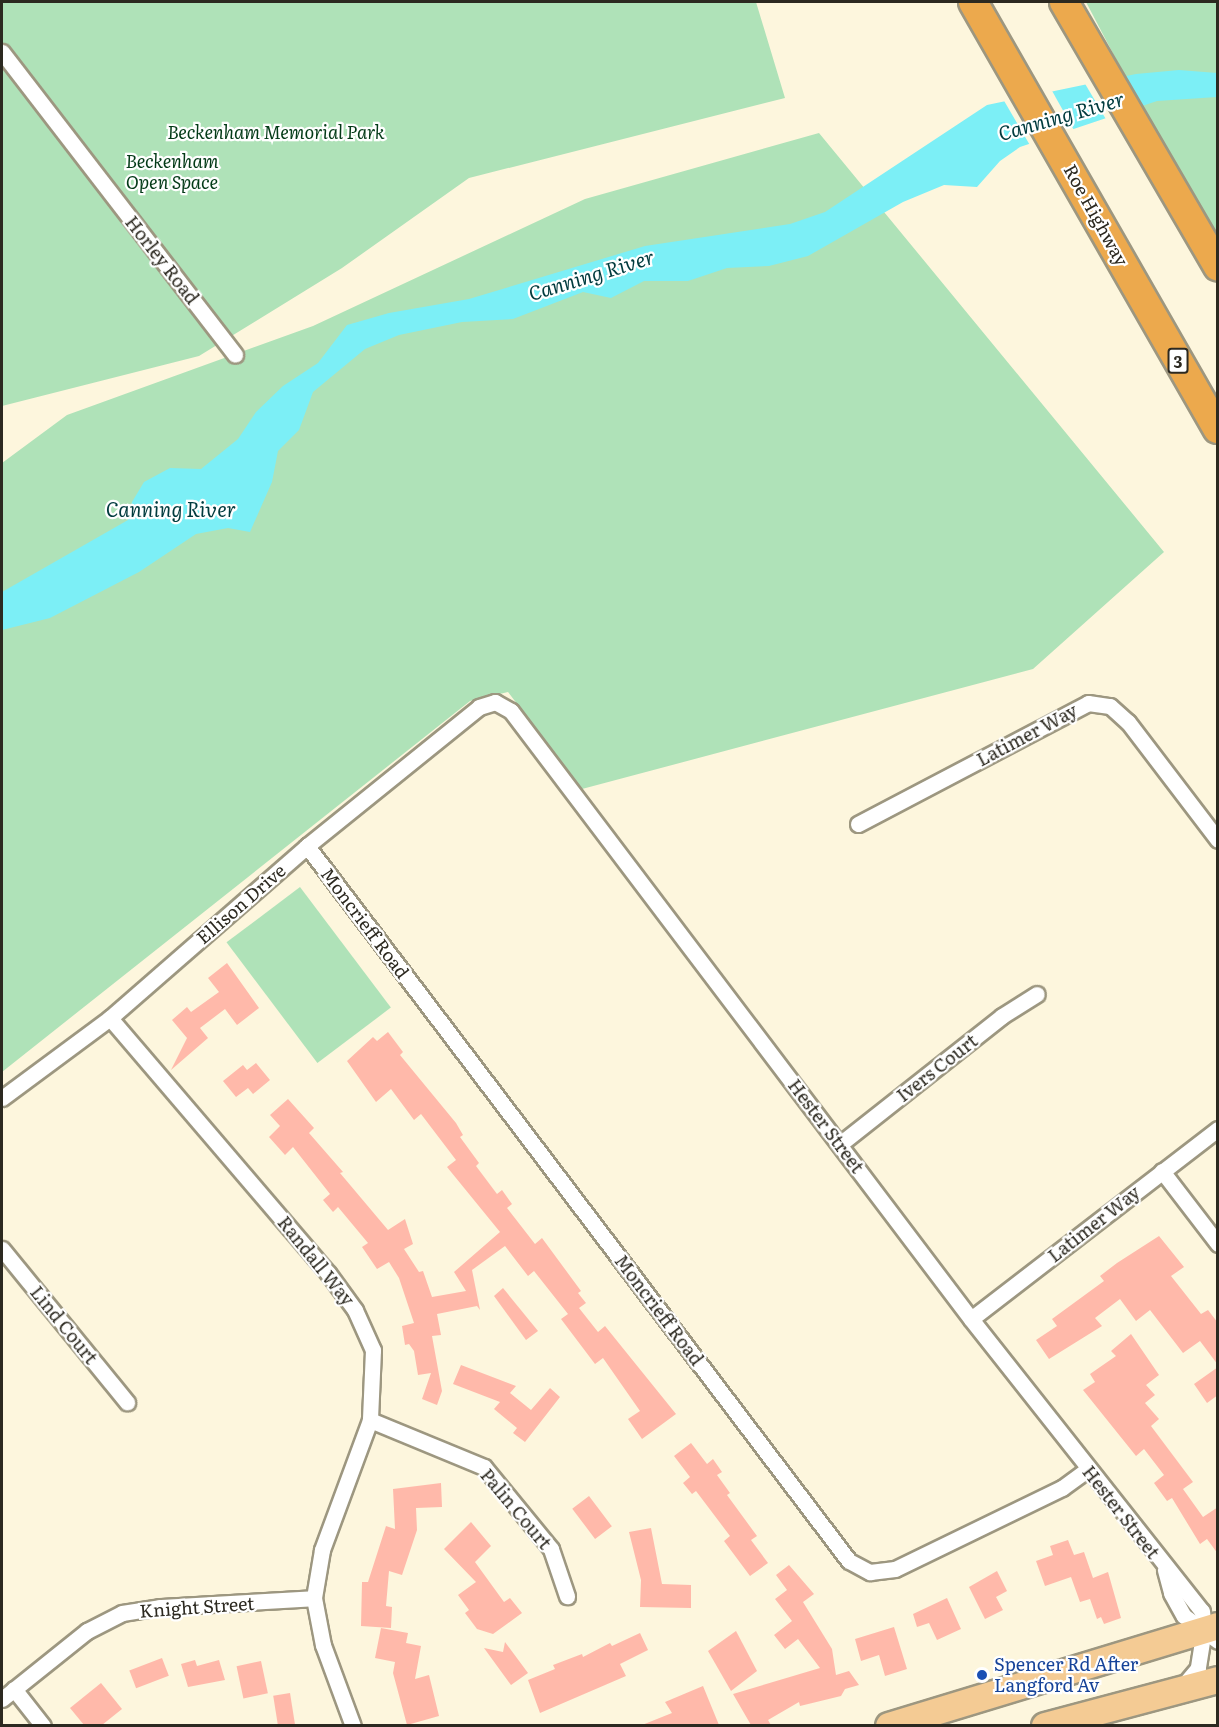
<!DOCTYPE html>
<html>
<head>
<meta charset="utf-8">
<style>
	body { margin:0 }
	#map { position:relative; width:1219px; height:1727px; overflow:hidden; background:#fdf6dd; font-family:Literata,serif }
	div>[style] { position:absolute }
	.green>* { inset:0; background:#afe2b8; transform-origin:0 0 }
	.water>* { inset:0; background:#7ceff6 }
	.pier>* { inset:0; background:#fdf6dd }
	.building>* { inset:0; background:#ffb9aa; transform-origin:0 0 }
	.roads { filter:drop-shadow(2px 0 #9d9780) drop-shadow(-2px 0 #9d9780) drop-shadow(0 2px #9d9780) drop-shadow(0 -2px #9d9780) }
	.minor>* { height:15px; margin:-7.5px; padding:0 7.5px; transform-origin:7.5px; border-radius:7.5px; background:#fff }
	.primary>* { height:26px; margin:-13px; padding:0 13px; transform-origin:13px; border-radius:13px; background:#f4cb94 }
	.motorway>* { height:28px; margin:-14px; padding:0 14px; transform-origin:14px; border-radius:14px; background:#eca94d }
	.dots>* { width:16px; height:16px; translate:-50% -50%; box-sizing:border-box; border:3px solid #fff; border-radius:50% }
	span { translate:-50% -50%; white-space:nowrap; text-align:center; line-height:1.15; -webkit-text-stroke:4.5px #fff; paint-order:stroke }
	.shield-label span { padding:2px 4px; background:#fff; border:2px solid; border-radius:4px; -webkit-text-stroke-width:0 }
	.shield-label { font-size:16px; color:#2c2920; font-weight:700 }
	.park-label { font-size:18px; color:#033a17; font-style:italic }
	.street-label { font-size:18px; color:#2c2920 }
	.transit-label { font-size:18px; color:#164399 }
	.left { translate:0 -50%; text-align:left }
	.water-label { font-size:20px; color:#003b3e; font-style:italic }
	.frame { position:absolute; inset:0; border:3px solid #2c2920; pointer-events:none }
</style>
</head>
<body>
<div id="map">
	<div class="green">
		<div style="clip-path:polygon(2px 2px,756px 2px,785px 98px,469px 178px,342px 268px,199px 356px,2px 406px)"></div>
		<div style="clip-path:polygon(1086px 2px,1217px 2px,1217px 235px,1118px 63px)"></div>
		<div style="clip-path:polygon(819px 133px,1164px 552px,1033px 669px,582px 789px,508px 692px,470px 701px,2px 1072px,2px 463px,67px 415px,313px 326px,585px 199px)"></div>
		<div style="left:300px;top:887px;width:151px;height:92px;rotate:53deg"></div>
	</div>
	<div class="water">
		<div style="clip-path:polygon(1179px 70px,1217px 73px,1217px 97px,1157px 101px,1020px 147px,1000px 161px,977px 187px,944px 185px,903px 202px,808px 256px,769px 266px,727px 268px,688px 281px,644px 281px,611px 298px,583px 292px,513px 319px,462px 322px,399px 335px,365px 349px,313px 392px,299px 430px,278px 451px,272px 482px,250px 532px,228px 528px,196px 534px,139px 572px,50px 618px,2px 630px,2px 592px,128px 520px,132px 502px,144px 482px,170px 468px,201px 469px,238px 439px,256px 412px,283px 386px,318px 363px,347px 325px,389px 313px,469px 299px,645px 246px,790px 224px,825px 212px,987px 105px,1136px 74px)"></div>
	</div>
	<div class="pier">
		<div style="clip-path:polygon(1123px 73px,1143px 109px,1107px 121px,1084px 82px)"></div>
		<div style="clip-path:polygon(1051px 89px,1075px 132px,1031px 147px,1003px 99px)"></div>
	</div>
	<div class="building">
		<div style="clip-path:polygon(227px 963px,259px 1008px,237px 1025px,225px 1009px,200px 1028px,208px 1038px,171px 1070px,187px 1038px,172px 1020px,187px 1007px,191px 1012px,219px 992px,208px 978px)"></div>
		<div style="clip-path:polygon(388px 1032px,403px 1052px,400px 1055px,456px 1123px,463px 1135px,460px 1137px,479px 1163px,476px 1166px,497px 1194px,502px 1190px,512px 1204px,507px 1208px,535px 1244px,542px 1238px,581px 1291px,578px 1293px,586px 1303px,579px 1308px,598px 1332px,605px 1326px,676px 1414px,642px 1439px,628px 1419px,640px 1411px,603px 1358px,595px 1364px,561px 1319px,568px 1314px,534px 1271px,528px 1276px,505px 1246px,472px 1270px,480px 1310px,477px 1306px,437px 1314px,441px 1335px,432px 1336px,442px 1391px,437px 1405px,422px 1399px,431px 1373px,418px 1375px,414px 1351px,409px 1344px,405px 1345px,402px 1326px,414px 1323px,399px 1278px,389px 1262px,377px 1269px,362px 1247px,368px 1243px,338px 1207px,333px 1212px,323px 1200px,330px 1194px,293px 1147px,285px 1155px,269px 1137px,280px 1126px,270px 1115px,288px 1099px,314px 1128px,309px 1133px,343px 1172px,340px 1173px,388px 1230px,405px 1219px,413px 1244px,404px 1249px,419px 1272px,423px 1271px,432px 1297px,466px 1291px,454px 1272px,500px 1232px,447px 1167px,456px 1160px,421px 1114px,414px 1120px,391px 1089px,376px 1102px,347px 1061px,373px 1037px,377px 1041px)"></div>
		<div style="clip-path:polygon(256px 1063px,270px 1080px,253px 1094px,248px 1088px,236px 1097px,223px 1081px,243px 1065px,247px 1070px)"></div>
		<div style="clip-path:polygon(1159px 1236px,1184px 1267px,1171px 1276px,1201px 1314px,1208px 1310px,1218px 1323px,1218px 1365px,1200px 1341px,1183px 1353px,1150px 1310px,1136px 1321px,1120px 1299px,1095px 1318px,1102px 1326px,1049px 1359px,1036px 1340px,1057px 1326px,1052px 1319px,1104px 1281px,1100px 1276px,1117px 1263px)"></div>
		<div style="clip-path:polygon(503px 1288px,538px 1331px,526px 1340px,494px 1296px)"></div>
		<div style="clip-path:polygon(1131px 1334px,1159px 1375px,1146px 1385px,1155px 1395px,1145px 1403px,1159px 1419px,1151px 1426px,1193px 1482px,1183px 1489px,1203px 1517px,1218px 1507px,1218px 1554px,1207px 1539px,1200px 1544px,1172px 1498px,1167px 1501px,1154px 1483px,1164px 1475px,1144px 1449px,1136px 1456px,1083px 1390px,1095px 1382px,1090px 1374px,1116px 1356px,1111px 1351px)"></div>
		<div style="clip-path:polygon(461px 1365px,516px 1386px,510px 1393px,531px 1410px,550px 1388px,560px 1397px,525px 1442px,513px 1433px,517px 1428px,494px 1409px,500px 1402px,453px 1384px)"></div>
		<div style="clip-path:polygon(1218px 1367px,1218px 1395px,1207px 1403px,1194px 1384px)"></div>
		<div style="clip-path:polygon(691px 1443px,707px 1464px,713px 1459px,722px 1472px,717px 1475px,730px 1493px,727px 1495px,757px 1536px,751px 1540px,768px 1563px,750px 1576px,724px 1541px,730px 1536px,696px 1491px,692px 1494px,683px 1483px,690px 1477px,674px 1456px)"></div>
		<div style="clip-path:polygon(441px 1483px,442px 1507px,416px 1508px,417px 1530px,402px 1575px,389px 1571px,386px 1606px,392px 1607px,391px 1628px,361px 1626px,362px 1582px,368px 1582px,386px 1526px,395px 1529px,393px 1489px)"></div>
		<div style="left:589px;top:1496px;width:38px;height:21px;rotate:53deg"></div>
		<div style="clip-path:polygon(471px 1522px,491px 1546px,475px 1562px,504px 1602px,510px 1598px,522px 1613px,493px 1634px,477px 1629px,465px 1613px,469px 1610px,458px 1595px,476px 1582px,444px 1549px)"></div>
		<div style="clip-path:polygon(651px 1528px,662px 1584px,691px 1585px,691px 1608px,640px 1607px,641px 1580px,629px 1532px)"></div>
		<div style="clip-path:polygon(1068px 1540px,1074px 1555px,1084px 1552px,1093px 1578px,1108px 1572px,1121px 1618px,1104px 1624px,1101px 1617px,1097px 1619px,1090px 1599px,1080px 1602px,1071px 1577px,1045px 1586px,1036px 1561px,1053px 1555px,1050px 1546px)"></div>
		<div style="clip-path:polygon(789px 1565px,814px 1594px,803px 1602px,832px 1649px,836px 1675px,849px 1671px,859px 1685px,845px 1689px,841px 1696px,800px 1706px,799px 1702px,768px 1720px,771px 1725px,751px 1725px,733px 1694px,820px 1668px,798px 1639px,785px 1649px,774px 1635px,792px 1621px,775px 1599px,787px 1590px,776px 1575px)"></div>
		<div style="clip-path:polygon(997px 1571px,1007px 1591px,996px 1597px,1003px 1610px,985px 1619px,969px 1587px)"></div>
		<div style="clip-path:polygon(947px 1598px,961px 1629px,937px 1640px,929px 1623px,917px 1627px,913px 1614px)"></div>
		<div style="clip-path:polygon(894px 1627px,907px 1669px,885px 1676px,879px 1655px,861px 1661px,855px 1639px)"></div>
		<div style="clip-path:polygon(381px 1628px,408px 1633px,406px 1643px,421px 1646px,415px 1679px,429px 1675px,439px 1716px,407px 1725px,393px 1673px,395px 1662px,375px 1658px)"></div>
		<div style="clip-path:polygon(736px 1631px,757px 1671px,731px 1691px,708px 1651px)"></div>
		<div style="clip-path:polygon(640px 1633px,648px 1650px,620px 1664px,626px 1676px,540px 1713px,528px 1680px,555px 1669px,553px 1665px,582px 1654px,583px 1657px,610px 1643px,612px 1646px)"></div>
		<div style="clip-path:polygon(505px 1642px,528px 1673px,511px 1685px,484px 1648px,503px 1652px)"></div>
		<div style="left:162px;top:1658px;width:19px;height:35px;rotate:69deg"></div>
		<div style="clip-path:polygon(195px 1660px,197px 1666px,219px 1660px,225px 1680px,188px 1687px,181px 1664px)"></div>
		<div style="left:261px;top:1661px;width:33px;height:25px;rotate:78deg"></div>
		<div style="clip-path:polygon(101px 1683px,122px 1709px,102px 1725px,84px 1725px,70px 1708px)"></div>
		<div style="clip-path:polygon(703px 1686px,719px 1725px,642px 1725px,672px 1713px,665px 1702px)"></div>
		<div style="left:290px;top:1693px;width:32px;height:17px;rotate:81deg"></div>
	</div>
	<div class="roads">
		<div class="minor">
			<div style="left:2px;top:52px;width:382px;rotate:52.4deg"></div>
			<div style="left:858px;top:824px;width:260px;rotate:-27.7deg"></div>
			<div style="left:1088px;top:703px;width:22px;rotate:8deg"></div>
			<div style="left:1110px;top:706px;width:24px;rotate:42deg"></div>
			<div style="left:1128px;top:722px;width:148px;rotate:52.7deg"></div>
			<div style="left:307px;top:846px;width:897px;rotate:52.84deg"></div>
			<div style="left:849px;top:1561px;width:24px;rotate:28deg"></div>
			<div style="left:870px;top:1572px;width:25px;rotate:-7deg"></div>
			<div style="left:895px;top:1569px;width:186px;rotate:-25.9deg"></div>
			<div style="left:1062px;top:1488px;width:32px;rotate:-36deg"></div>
			<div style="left:110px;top:1018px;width:335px;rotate:49.5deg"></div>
			<div style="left:328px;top:1273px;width:46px;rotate:53.9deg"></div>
			<div style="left:355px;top:1310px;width:44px;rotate:65.8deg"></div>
			<div style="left:373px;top:1350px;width:70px;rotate:92.5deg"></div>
			<div style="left:370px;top:1420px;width:139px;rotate:110.3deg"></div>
			<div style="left:322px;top:1550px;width:49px;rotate:99.5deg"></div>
			<div style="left:314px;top:1598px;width:48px;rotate:79.2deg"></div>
			<div style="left:323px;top:1645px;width:86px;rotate:69.7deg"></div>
			<div style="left:2px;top:1098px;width:134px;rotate:-36.5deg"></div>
			<div style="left:110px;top:1018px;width:262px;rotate:-41.1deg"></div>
			<div style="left:307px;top:846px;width:221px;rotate:-38.9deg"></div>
			<div style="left:479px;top:707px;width:17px;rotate:-17deg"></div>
			<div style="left:495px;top:702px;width:18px;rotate:29deg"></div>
			<div style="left:511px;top:711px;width:762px;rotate:52.89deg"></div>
			<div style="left:971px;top:1319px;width:372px;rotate:51.7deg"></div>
			<div style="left:1202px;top:1611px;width:18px;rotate:84deg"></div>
			<div style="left:1204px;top:1629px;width:39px;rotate:99deg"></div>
			<div style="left:1198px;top:1668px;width:26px;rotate:130deg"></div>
			<div style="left:840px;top:1144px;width:206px;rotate:-38.3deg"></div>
			<div style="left:1002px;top:1016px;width:41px;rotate:-32.2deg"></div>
			<div style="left:1162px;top:1171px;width:92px;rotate:52.5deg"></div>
			<div style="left:2px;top:1249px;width:198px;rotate:50.8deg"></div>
			<div style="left:971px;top:1319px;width:312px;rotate:-37.6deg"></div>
			<div style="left:370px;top:1420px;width:123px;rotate:22.4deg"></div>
			<div style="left:484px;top:1467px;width:106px;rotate:50.7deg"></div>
			<div style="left:551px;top:1549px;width:50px;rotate:71.2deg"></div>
			<div style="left:1165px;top:1570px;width:24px;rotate:75deg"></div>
			<div style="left:1171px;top:1593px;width:26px;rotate:61deg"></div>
			<div style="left:1184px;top:1616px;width:42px;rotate:36.3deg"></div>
			<div style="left:14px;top:1689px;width:47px;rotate:51.9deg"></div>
			<div style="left:2px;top:1699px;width:109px;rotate:-38.7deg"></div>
			<div style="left:87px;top:1631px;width:39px;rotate:-27deg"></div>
			<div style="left:122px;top:1613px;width:38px;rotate:-9deg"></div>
			<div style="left:160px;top:1607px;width:154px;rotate:-3.3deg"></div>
		</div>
		<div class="primary">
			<div style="left:889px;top:1726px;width:344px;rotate:-16.9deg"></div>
			<div style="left:1045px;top:1726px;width:179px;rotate:-14.9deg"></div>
		</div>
		<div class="motorway">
			<div style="left:973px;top:2px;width:492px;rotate:60.2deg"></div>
			<div style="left:1064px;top:2px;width:306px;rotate:59.8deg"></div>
		</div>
	</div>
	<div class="dots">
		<div style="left:982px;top:1675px;background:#1a4fb4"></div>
	</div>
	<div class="shield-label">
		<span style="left:1178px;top:361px">3</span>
	</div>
	<div class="park-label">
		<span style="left:276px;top:132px">Beckenham Memorial Park</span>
		<span style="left:172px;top:172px">Beckenham<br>Open Space</span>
	</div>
	<div class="street-label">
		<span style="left:1096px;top:215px;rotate:61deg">Roe Highway</span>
		<span style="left:162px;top:260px;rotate:52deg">Horley Road</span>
		<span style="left:1027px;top:735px;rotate:-28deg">Latimer Way</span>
		<span style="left:241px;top:904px;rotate:-41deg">Ellison Drive</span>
		<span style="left:365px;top:923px;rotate:53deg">Moncrieff Road</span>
		<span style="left:937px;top:1068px;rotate:-38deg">Ivers Court</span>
		<span style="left:826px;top:1126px;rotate:53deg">Hester Street</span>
		<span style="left:1094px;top:1224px;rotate:-38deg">Latimer Way</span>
		<span style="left:316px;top:1261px;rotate:51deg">Randall Way</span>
		<span style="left:659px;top:1310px;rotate:53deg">Moncrieff Road</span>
		<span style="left:64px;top:1325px;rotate:51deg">Lind Court</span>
		<span style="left:516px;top:1509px;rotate:50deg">Palin Court</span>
		<span style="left:1121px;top:1512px;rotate:52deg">Hester Street</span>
		<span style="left:197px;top:1607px;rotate:-4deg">Knight Street</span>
	</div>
	<div class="transit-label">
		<span class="left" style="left:994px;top:1675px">Spencer Rd After<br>Langford Av</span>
	</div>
	<div class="water-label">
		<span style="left:1061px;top:115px;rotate:-16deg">Canning River</span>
		<span style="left:591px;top:274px;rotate:-17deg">Canning River</span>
		<span style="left:171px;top:508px">Canning River</span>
	</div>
	<div class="frame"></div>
</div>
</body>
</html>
